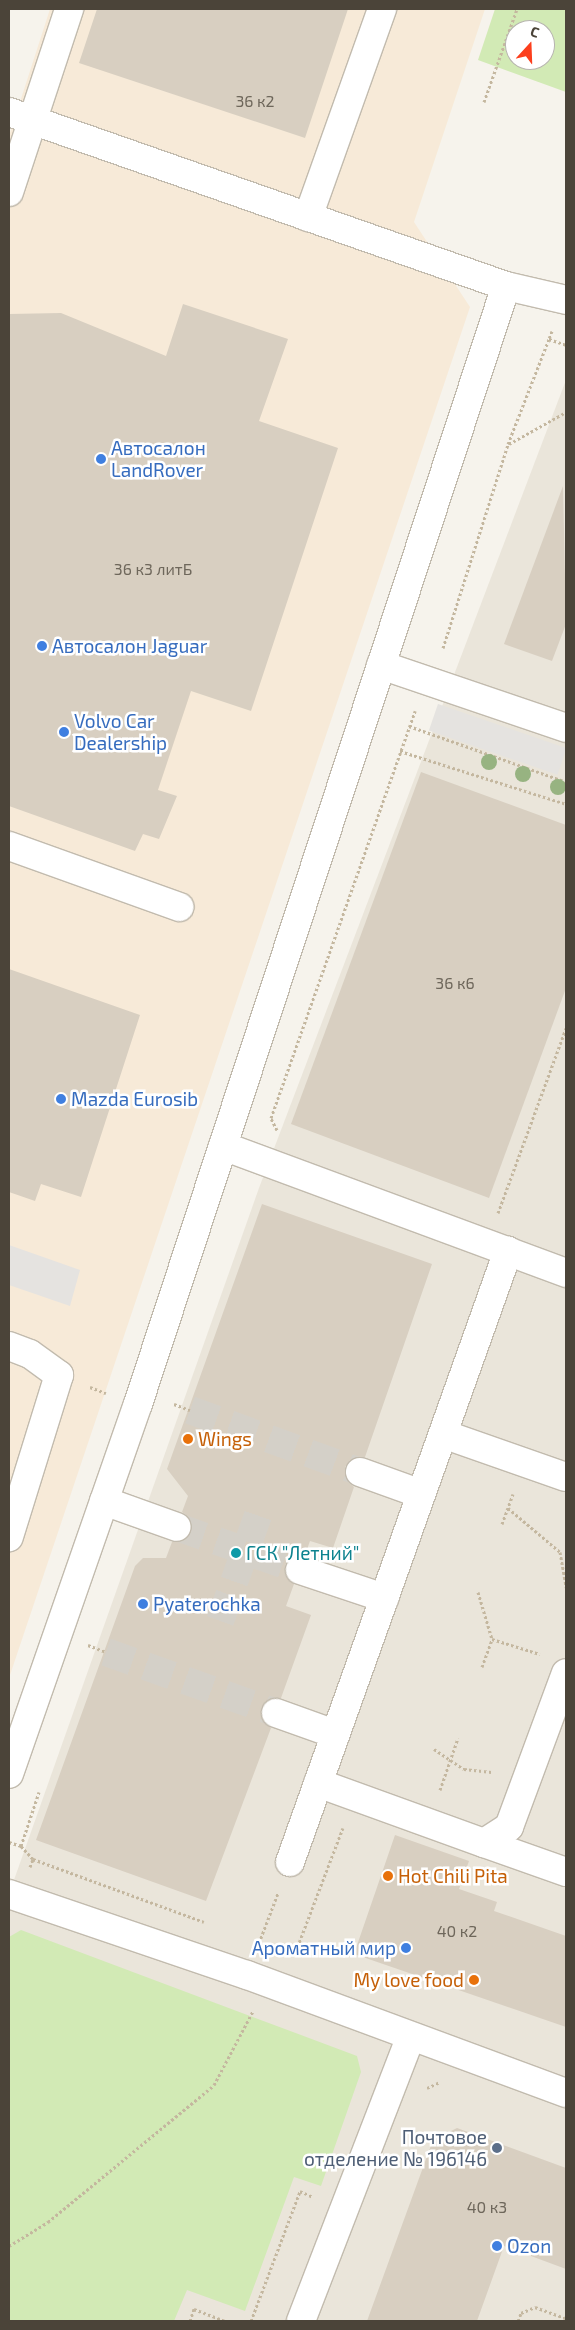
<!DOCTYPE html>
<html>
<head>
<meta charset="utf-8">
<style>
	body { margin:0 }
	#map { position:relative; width:575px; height:2330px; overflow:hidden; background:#f6f3ec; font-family:"Exo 2",sans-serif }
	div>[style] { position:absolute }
	.residential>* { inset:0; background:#eae5da }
	.commercial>* { inset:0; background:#f7ead8 }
	.green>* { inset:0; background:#d2eab5 }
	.parking>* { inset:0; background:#e5e3e0; transform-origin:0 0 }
	.building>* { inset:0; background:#d8cfc1 }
	.minor-tunnel>* { height:28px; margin-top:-14px; transform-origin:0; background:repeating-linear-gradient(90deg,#d4d0c8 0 28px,transparent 0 42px) }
	.path>* { height:3px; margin-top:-1.5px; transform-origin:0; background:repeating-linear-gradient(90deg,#c4b79f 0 2.5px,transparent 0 5px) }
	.roads { filter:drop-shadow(1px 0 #c2bbae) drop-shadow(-1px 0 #c2bbae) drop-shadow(0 1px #c2bbae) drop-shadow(0 -1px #c2bbae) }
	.minor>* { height:28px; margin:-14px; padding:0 14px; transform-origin:14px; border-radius:14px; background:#fff }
	.trees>* { width:16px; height:16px; margin:-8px; border-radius:50%; background:#97b381 }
	.dots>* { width:14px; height:14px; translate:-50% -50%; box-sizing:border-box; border:2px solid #fff; border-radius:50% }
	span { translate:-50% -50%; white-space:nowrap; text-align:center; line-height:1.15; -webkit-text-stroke:5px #fff; paint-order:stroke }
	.number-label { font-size:16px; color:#6e675b }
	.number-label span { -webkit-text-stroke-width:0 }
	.shop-label { font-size:19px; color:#366cbe }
	.left { translate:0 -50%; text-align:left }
	.right { translate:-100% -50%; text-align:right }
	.food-label { font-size:19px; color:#c56008 }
	.culture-label { font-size:19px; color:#0d838f }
	.service-label { font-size:19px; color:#4e5e75 }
	.frame { position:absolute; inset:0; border:10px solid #4b4439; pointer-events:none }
	.north { position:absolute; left:505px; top:20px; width:50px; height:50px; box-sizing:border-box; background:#fff; border:1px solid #b7b4b0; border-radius:50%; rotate:20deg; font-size:14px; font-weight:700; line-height:20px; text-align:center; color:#4b4439 }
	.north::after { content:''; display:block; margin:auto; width:18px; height:22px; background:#fc3f1d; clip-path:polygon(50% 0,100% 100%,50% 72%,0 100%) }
</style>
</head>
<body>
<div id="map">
	<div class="residential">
		<div style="clip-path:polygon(566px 380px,566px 2321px,9px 2321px,9px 1894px,259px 1188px)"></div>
	</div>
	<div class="commercial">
		<div style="clip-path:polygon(50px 9px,485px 9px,414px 222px,470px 307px,9px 1678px,9px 136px)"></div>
	</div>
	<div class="green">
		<div style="clip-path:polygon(evenodd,495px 9px,566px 9px,566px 92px,478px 60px,495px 9px,515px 30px,545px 30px,545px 60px,515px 60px,515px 30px)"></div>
		<div style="clip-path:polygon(21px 1930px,357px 2056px,361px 2072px,321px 2186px,294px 2177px,245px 2311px,187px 2290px,174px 2321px,9px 2321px,9px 1937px)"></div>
	</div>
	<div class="parking">
		<div style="left:438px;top:704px;width:136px;height:28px;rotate:19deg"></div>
		<div style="clip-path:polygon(9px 1245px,80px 1270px,70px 1306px,9px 1285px)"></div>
	</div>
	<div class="building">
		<div style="clip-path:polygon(97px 9px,348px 9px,305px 138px,79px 63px)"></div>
		<div style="clip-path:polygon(183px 304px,288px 339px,259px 421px,338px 448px,251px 711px,191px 691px,158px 790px,177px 796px,159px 839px,143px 834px,135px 851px,9px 806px,9px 314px,61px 313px,166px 356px)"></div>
		<div style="clip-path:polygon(563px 486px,566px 624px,552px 661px,504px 644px)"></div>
		<div style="clip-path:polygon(421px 772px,566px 825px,566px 988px,489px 1198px,291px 1124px)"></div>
		<div style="clip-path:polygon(9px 969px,140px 1015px,81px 1197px,41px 1184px,35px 1201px,9px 1192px)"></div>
		<div style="clip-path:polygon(262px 1204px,432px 1264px,365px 1457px,350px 1460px,345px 1467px,348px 1482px,354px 1487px,333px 1548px,310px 1541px,305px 1555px,296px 1555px,285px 1565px,285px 1574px,294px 1584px,286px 1606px,311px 1615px,281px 1698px,273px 1698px,262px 1707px,261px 1716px,271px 1728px,206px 1901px,36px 1840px,135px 1566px,143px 1558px,166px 1558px,172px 1542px,187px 1539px,192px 1532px,189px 1517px,182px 1512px,188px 1496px,167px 1469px)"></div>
		<div style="clip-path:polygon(395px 1835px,469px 1861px,459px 1889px,497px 1902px,494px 1911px,566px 1936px,566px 2027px,354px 1954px)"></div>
		<div style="clip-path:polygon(457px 2128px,566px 2168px,566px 2269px,504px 2246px,477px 2321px,367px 2321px,433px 2140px)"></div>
	</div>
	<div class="minor-tunnel">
		<div style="left:190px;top:1410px;width:181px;rotate:20deg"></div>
		<div style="left:177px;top:1527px;width:130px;rotate:19.3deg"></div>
		<div style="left:220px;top:1621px;width:118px;rotate:-70.2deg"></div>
		<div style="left:106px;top:1652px;width:181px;rotate:19.7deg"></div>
	</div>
	<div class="path">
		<div style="left:484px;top:102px;width:99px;rotate:-70.5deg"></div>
		<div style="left:552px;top:331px;width:9px;rotate:111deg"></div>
		<div style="left:549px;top:339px;width:18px;rotate:19deg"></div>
		<div style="left:509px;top:444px;width:65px;rotate:-29.3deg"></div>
		<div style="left:443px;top:648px;width:214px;rotate:-72.3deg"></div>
		<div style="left:508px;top:444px;width:113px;rotate:-68.7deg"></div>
		<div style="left:409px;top:726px;width:167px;rotate:19.6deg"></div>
		<div style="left:400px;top:751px;width:174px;rotate:17.7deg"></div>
		<div style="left:277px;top:1130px;width:13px;rotate:-117deg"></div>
		<div style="left:271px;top:1118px;width:432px;rotate:-70.5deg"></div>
		<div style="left:498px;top:1213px;width:197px;rotate:-69.8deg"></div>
		<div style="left:90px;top:1387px;width:17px;rotate:21deg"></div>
		<div style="left:174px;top:1404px;width:17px;rotate:21deg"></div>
		<div style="left:508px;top:1508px;width:68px;rotate:40.2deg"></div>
		<div style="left:560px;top:1552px;width:36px;rotate:80deg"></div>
		<div style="left:502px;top:1524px;width:32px;rotate:-70deg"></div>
		<div style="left:478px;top:1592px;width:49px;rotate:73.4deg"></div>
		<div style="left:492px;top:1639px;width:50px;rotate:17.4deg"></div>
		<div style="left:88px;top:1645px;width:19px;rotate:21deg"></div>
		<div style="left:482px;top:1667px;width:30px;rotate:-70deg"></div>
		<div style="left:434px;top:1749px;width:36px;rotate:34deg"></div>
		<div style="left:464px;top:1769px;width:30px;rotate:6deg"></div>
		<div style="left:440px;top:1790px;width:55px;rotate:-70.9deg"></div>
		<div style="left:9px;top:1842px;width:13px;rotate:18deg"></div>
		<div style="left:33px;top:1859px;width:18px;rotate:-133deg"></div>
		<div style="left:21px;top:1846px;width:57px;rotate:-71.6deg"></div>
		<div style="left:30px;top:1867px;width:9px;rotate:-69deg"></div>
		<div style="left:33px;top:1859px;width:182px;rotate:20.2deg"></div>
		<div style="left:259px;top:1943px;width:53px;rotate:-69.2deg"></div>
		<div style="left:294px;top:1956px;width:137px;rotate:-69.1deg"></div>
		<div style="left:427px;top:2088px;width:14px;rotate:-25deg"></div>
		<div style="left:9px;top:2246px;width:46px;rotate:-31.6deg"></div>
		<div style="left:48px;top:2222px;width:215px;rotate:-39.5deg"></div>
		<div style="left:214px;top:2085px;width:84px;rotate:-62.2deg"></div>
		<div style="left:190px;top:2321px;width:13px;rotate:-72deg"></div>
		<div style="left:194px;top:2309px;width:33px;rotate:21deg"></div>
		<div style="left:251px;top:2321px;width:139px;rotate:-69.3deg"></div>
		<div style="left:300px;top:2191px;width:14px;rotate:25deg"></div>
		<div style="left:518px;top:2321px;width:9px;rotate:-69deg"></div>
		<div style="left:521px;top:2313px;width:15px;rotate:-23deg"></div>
		<div style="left:535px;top:2307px;width:33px;rotate:20deg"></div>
	</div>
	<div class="roads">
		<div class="minor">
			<div style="left:9px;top:112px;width:527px;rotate:19.3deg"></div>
			<div style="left:506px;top:286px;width:62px;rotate:13.1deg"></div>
			<div style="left:9px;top:192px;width:193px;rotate:-71.8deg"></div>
			<div style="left:308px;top:217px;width:221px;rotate:-70.4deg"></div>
			<div style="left:381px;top:665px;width:195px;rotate:18.8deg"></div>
			<div style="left:9px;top:846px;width:181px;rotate:19.7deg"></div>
			<div style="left:223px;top:1146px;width:366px;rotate:20.3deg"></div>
			<div style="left:9px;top:1346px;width:22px;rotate:21deg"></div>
			<div style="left:30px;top:1354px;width:36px;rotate:36deg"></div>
			<div style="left:59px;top:1375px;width:170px;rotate:107.2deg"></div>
			<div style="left:443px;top:1434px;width:130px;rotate:19.3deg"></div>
			<div style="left:360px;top:1472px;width:65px;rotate:19.8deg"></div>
			<div style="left:104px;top:1501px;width:77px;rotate:19.6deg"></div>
			<div style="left:300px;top:1570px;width:89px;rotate:18.4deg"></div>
			<div style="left:276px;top:1713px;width:63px;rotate:19.6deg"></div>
			<div style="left:9px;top:1774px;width:392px;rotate:-70.8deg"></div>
			<div style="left:138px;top:1404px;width:1177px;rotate:-71.78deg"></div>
			<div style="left:318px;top:1783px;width:177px;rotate:19.9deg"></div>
			<div style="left:484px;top:1843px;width:30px;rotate:-33deg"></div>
			<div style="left:509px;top:1827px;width:164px;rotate:-69.7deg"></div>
			<div style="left:484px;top:1843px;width:87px;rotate:19.5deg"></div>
			<div style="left:290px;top:1862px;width:649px;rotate:-70.36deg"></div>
			<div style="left:9px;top:1894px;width:251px;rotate:18.8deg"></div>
			<div style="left:247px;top:1975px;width:340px;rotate:20.3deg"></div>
			<div style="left:301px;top:2321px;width:305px;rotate:-68.9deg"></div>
		</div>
	</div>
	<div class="trees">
		<div style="left:489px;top:762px"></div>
		<div style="left:523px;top:774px"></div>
		<div style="left:558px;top:787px"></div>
	</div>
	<div class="dots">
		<div style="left:101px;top:459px;background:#3f7fe0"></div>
		<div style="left:42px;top:646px;background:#3f7fe0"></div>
		<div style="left:64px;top:732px;background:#3f7fe0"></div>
		<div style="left:61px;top:1099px;background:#3f7fe0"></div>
		<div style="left:188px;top:1439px;background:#e8710a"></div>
		<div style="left:236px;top:1553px;background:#0f9aa8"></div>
		<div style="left:143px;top:1604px;background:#3f7fe0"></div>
		<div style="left:388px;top:1876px;background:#e8710a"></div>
		<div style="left:406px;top:1948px;background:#3f7fe0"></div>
		<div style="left:474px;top:1980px;background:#e8710a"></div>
		<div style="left:497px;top:2148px;background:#5c6f8a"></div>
		<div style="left:497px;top:2246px;background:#3f7fe0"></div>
	</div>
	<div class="number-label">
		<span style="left:255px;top:101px">36 к2</span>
		<span style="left:153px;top:569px">36 к3 литБ</span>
		<span style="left:455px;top:983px">36 к6</span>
		<span style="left:457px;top:1931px">40 к2</span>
		<span style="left:487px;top:2207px">40 к3</span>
	</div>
	<div class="shop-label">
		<span class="left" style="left:111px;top:459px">Автосалон<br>LandRover</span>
		<span class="left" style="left:52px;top:646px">Автосалон Jaguar</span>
		<span class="left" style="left:74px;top:732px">Volvo Car<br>Dealership</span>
		<span class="left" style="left:71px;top:1099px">Mazda Eurosib</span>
		<span class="left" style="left:153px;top:1604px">Pyaterochka</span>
		<span class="right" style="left:396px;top:1948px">Ароматный мир</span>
		<span class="left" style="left:507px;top:2246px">Ozon</span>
	</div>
	<div class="food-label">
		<span class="left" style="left:198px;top:1439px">Wings</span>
		<span class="left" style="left:398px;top:1876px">Hot Chili Pita</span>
		<span class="right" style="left:464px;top:1980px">My love food</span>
	</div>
	<div class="culture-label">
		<span class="left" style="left:246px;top:1553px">ГСК "Летний"</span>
	</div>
	<div class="service-label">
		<span class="right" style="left:487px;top:2148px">Почтовое<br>отделение № 196146</span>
	</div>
	<div class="frame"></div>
	<div class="north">С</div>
</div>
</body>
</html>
